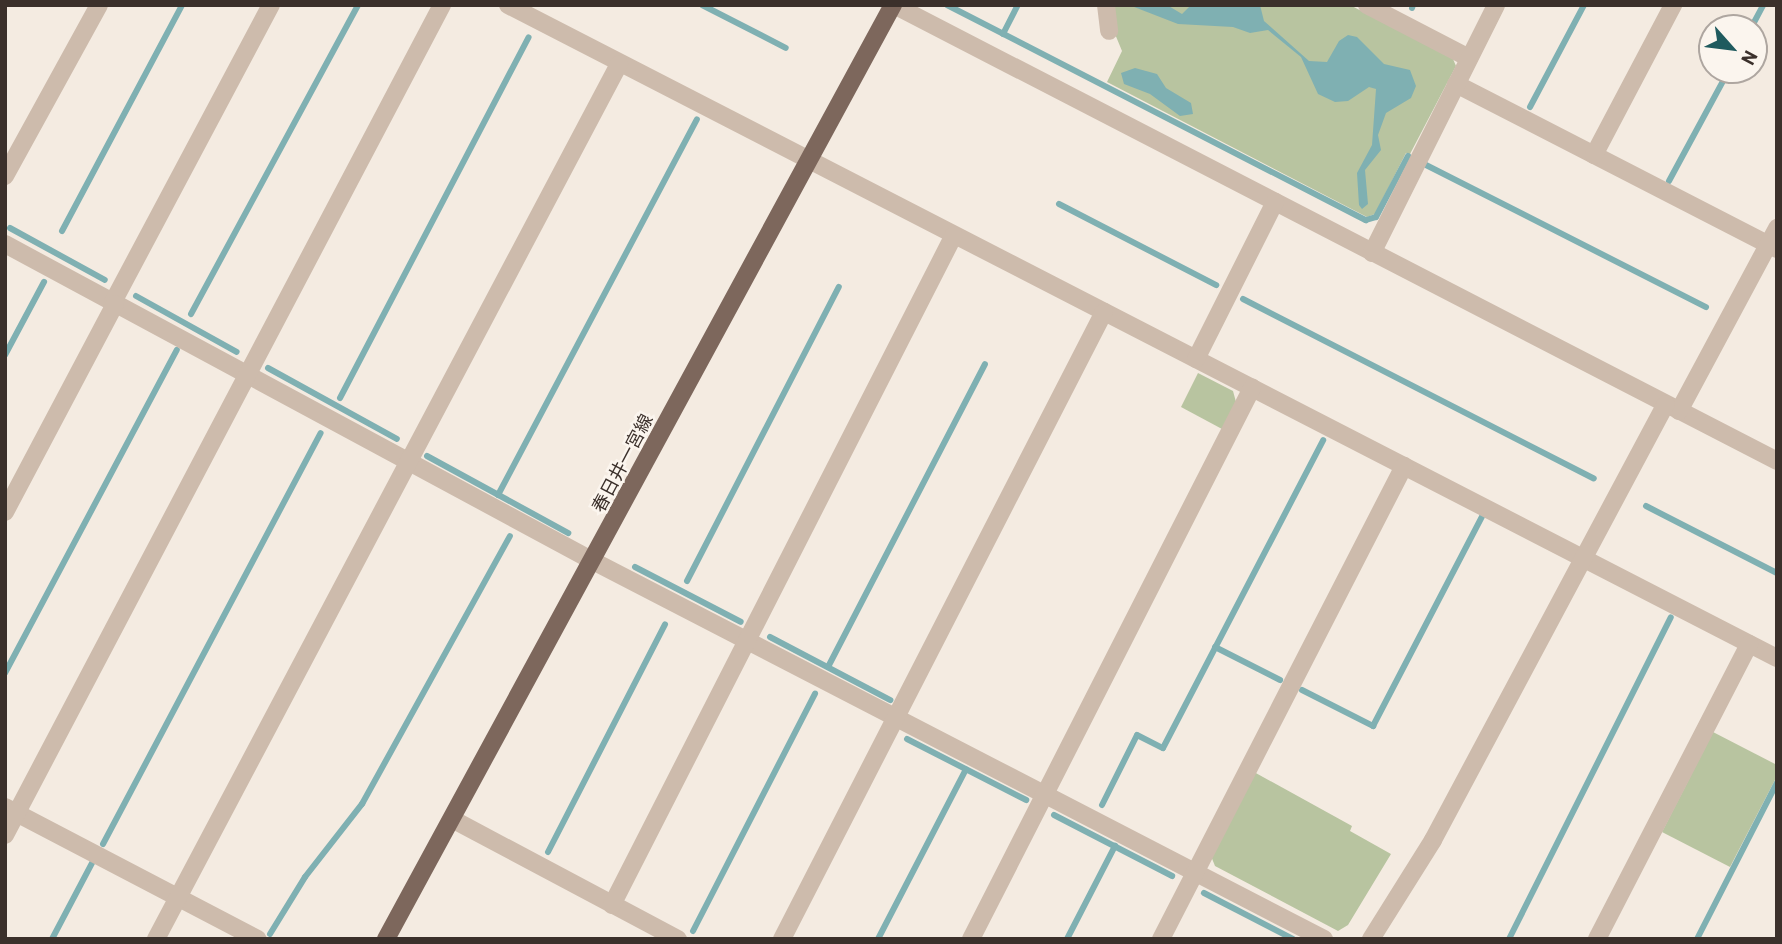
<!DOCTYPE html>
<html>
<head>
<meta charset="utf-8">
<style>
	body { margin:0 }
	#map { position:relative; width:1782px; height:944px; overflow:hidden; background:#f4ebe1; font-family:Barlow,"Noto Sans JP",sans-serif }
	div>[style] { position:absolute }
	.green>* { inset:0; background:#b8c4a0 }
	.water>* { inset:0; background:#7fb0b2 }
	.stream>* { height:6px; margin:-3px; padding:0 3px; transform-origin:3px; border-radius:3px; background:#7fb0b2 }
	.minor>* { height:18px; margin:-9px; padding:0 9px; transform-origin:9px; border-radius:9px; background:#cdbbac }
	.major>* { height:18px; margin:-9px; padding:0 9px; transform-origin:9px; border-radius:9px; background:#7d675c }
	span { translate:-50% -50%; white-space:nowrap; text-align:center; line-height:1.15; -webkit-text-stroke:5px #fbf5ee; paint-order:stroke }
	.street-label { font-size:18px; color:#3b302b }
	.frame { position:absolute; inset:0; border:7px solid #3b302b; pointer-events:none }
	.north { position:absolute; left:1698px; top:14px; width:70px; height:70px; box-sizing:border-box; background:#fbf5ee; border:2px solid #aea6a0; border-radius:50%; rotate:118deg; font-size:19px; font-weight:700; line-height:28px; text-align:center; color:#3b302b }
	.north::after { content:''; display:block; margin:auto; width:24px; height:32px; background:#1f5a5e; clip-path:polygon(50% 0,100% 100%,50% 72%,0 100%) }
</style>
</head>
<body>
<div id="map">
	<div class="green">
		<div style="clip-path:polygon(1114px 5px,1350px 5px,1453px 59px,1456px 66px,1410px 154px,1406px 153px,1375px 214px,1367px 217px,1107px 82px,1122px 51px,1115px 34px)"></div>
		<div style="clip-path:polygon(1198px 373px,1233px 391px,1236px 402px,1222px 429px,1181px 407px)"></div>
		<div style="clip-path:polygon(1713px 732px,1777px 765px,1777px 776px,1730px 867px,1662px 832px)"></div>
		<div style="clip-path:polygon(1254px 772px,1352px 826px,1350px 831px,1391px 854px,1348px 925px,1338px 931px,1215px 866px,1211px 856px)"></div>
	</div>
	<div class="water">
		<div style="clip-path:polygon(1129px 5px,1167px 5px,1182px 14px,1191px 5px,1260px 5px,1264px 21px,1309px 61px,1327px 62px,1339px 41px,1348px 35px,1357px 37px,1384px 64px,1410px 70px,1416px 86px,1411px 98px,1386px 113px,1378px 135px,1381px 150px,1365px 170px,1368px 204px,1362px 209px,1359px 205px,1357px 173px,1372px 145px,1376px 89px,1369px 87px,1348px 101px,1335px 102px,1318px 94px,1301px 57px,1268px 30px,1250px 33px,1233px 27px,1178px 24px)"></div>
		<div style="clip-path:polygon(1135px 68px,1157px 74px,1166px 88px,1191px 103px,1193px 114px,1180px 116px,1150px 94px,1124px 84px,1121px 73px)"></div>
	</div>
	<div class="stream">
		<div style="left:702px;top:5px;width:94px;rotate:27.1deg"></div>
		<div style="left:947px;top:5px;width:471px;rotate:27.2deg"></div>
		<div style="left:1366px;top:220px;width:10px;rotate:-17deg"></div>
		<div style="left:1376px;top:217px;width:69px;rotate:-62.3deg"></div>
		<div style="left:1412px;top:8px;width:3px;rotate:-72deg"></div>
		<div style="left:1751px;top:28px;width:26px;rotate:-62deg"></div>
		<div style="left:1003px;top:34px;width:33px;rotate:-63deg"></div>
		<div style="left:1530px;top:107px;width:115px;rotate:-62.1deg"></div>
		<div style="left:1426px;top:165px;width:314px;rotate:26.9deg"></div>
		<div style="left:1669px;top:181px;width:126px;rotate:-61.6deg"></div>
		<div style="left:1059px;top:204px;width:177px;rotate:27.3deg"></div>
		<div style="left:10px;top:228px;width:108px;rotate:28.7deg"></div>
		<div style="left:62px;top:231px;width:256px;rotate:-62deg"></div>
		<div style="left:136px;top:296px;width:115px;rotate:29deg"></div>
		<div style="left:1243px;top:299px;width:394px;rotate:27.1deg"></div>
		<div style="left:191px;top:314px;width:351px;rotate:-61.6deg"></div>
		<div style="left:5px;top:355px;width:83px;rotate:-61.9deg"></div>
		<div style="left:268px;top:368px;width:147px;rotate:28.8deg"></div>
		<div style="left:340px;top:398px;width:407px;rotate:-62.4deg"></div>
		<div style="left:427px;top:456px;width:161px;rotate:28.6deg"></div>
		<div style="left:498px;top:495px;width:425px;rotate:-62.1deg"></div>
		<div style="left:1646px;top:506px;width:147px;rotate:27.1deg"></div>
		<div style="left:635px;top:567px;width:119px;rotate:27.4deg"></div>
		<div style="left:687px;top:581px;width:331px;rotate:-62.7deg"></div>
		<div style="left:770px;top:637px;width:136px;rotate:27.7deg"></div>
		<div style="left:1215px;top:647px;width:73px;rotate:26.9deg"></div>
		<div style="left:828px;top:667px;width:341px;rotate:-62.6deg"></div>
		<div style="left:5px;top:673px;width:366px;rotate:-62deg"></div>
		<div style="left:1302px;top:690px;width:80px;rotate:26.9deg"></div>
		<div style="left:1373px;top:726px;width:236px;rotate:-62.5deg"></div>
		<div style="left:907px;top:739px;width:134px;rotate:27.1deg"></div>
		<div style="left:1102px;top:805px;width:78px;rotate:-63.4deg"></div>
		<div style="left:1137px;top:735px;width:29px;rotate:27deg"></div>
		<div style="left:1163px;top:748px;width:347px;rotate:-62.5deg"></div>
		<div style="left:1054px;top:815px;width:133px;rotate:27.3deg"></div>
		<div style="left:103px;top:844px;width:465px;rotate:-62.1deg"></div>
		<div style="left:548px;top:852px;width:256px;rotate:-62.8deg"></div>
		<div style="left:1204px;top:893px;width:100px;rotate:27.3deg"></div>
		<div style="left:693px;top:931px;width:267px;rotate:-62.8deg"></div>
		<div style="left:270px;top:934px;width:67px;rotate:-58.4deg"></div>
		<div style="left:305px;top:877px;width:93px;rotate:-52deg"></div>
		<div style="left:362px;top:804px;width:306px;rotate:-61.1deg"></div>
		<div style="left:52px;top:939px;width:86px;rotate:-62.2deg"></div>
		<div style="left:878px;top:939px;width:191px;rotate:-62.6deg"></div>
		<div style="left:1067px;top:939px;width:105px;rotate:-62.7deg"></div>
		<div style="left:1509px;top:939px;width:360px;rotate:-63.3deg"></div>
		<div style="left:1697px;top:939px;width:175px;rotate:-62.9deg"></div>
	</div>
	<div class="minor">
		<div style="left:508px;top:5px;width:1427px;rotate:27.23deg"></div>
		<div style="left:894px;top:5px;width:994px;rotate:27.31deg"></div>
		<div style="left:1106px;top:5px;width:26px;rotate:83deg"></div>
		<div style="left:1367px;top:5px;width:115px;rotate:27.5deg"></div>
		<div style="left:1456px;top:84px;width:361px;rotate:27.2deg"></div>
		<div style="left:1594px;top:155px;width:170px;rotate:-62.2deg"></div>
		<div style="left:5px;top:176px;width:195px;rotate:-61.2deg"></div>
		<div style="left:5px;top:244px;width:668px;rotate:28.33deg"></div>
		<div style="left:593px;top:561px;width:823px;rotate:27.34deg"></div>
		<div style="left:1372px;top:253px;width:277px;rotate:-63.4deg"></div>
		<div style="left:113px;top:302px;width:336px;rotate:-62deg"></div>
		<div style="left:1196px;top:359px;width:176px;rotate:-63.3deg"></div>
		<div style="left:1679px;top:411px;width:208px;rotate:-61.8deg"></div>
		<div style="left:5px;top:512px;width:235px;rotate:-62.1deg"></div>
		<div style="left:5px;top:807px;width:285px;rotate:27.6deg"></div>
		<div style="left:452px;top:819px;width:256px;rotate:28deg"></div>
		<div style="left:5px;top:835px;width:938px;rotate:-62.23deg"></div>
		<div style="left:612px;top:905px;width:752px;rotate:-62.96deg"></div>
		<div style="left:156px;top:939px;width:990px;rotate:-62.11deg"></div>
		<div style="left:782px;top:939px;width:705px;rotate:-62.82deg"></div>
		<div style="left:971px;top:939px;width:619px;rotate:-62.98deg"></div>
		<div style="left:1161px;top:939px;width:532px;rotate:-62.81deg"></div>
		<div style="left:1371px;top:939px;width:117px;rotate:-57.9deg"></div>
		<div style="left:1433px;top:840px;width:494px;rotate:-61.9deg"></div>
		<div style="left:1597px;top:939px;width:332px;rotate:-62.7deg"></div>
	</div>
	<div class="major">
		<div style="left:386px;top:939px;width:1063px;rotate:-61.51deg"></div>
	</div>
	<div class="street-label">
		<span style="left:622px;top:463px;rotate:-62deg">春日井一宮線</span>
	</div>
	<div class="frame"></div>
	<div class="north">N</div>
</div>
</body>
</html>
